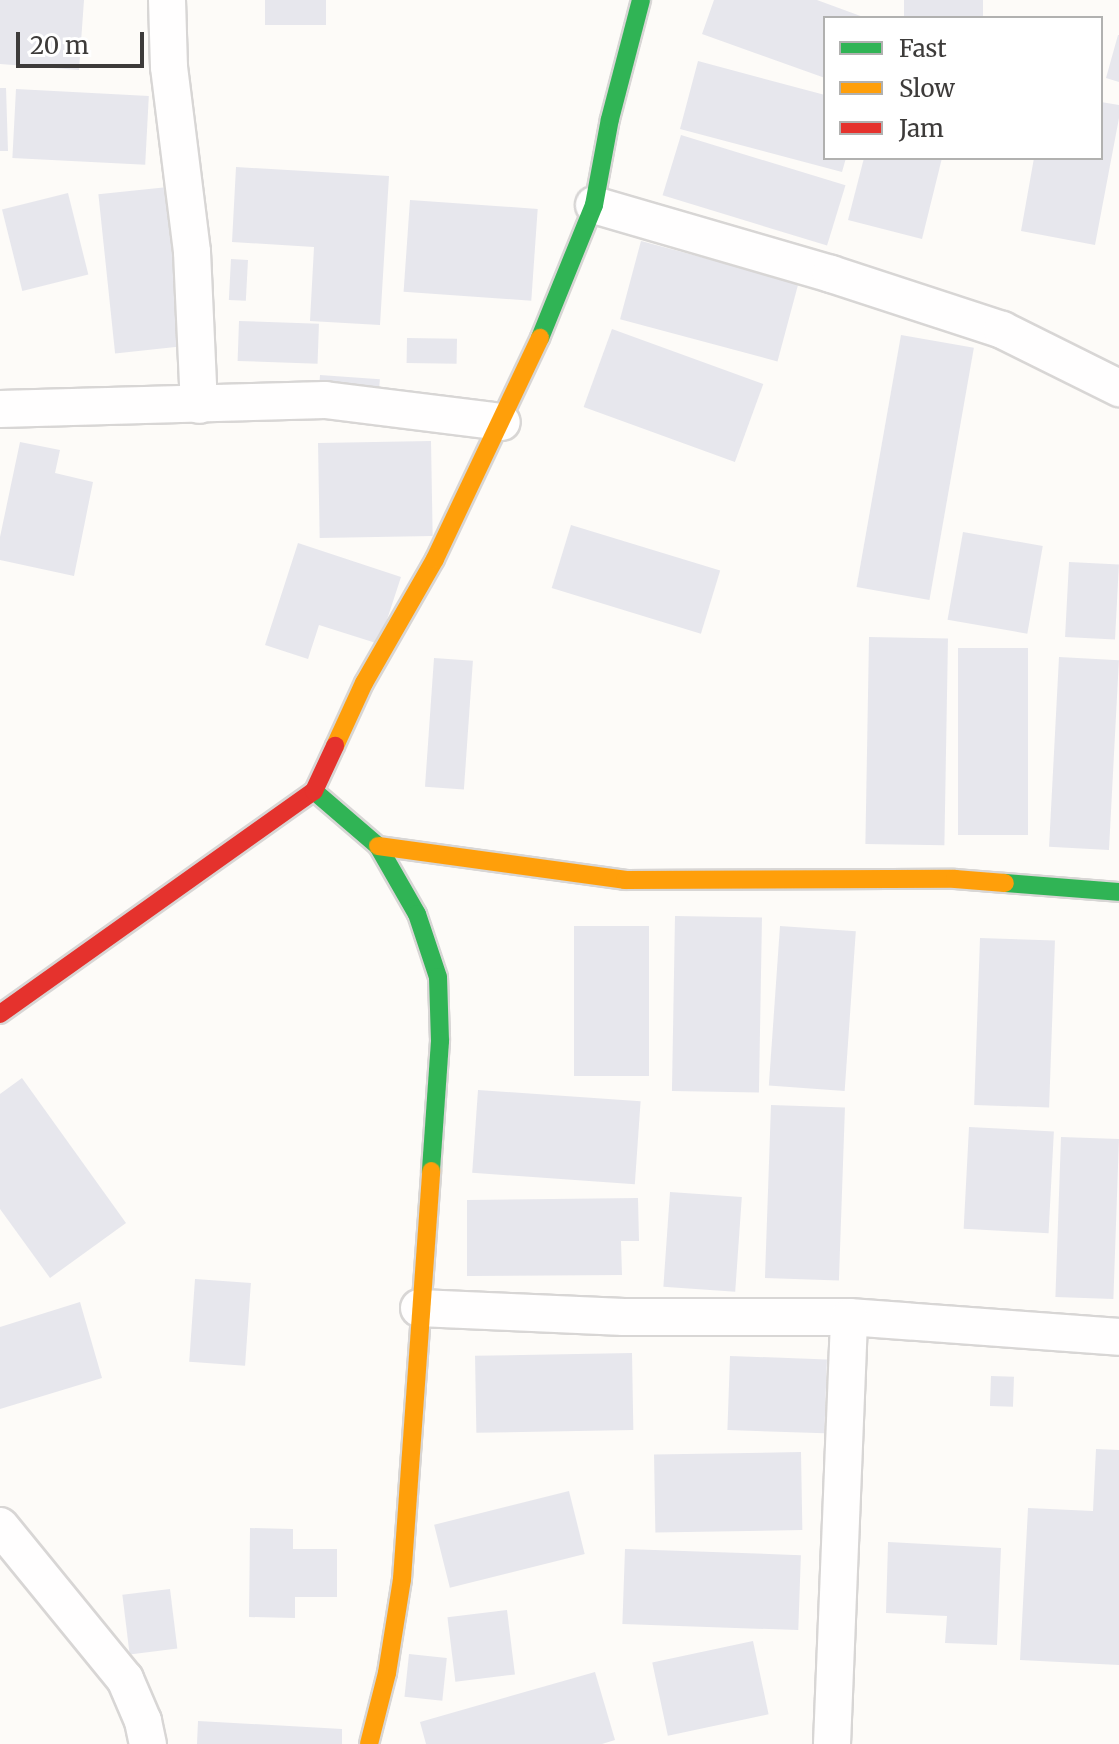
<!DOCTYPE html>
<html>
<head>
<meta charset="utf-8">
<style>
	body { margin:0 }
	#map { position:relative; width:1119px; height:1744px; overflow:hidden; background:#fdfbf8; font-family:Merriweather,serif }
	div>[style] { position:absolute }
	.building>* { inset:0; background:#e7e7ed; transform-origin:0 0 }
	.roads { filter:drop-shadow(2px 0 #d8d6d5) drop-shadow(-2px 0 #d8d6d5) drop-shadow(0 2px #d8d6d5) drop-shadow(0 -2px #d8d6d5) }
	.street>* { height:36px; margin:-18px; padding:0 18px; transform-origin:18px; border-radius:18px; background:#fffefe }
	.fast>* { height:18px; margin:-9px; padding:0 9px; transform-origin:9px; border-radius:9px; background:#30b455 }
	.slow>* { height:18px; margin:-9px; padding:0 9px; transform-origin:9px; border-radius:9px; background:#ff9f0a }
	.jam>* { height:18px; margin:-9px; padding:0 9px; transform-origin:9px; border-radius:9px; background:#e5322d }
	span { translate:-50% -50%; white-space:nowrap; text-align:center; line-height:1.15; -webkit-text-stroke:8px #fff; paint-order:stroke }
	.legend { position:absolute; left:823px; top:16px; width:280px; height:144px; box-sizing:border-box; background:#fff; border:2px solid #b1b1b0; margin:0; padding:10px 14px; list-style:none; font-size:24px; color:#3d3b3a }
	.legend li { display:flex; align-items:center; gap:16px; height:40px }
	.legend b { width:40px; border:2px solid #b1b1b0 }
	.scale { position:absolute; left:16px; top:32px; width:128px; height:36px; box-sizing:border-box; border:4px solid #3d3b3a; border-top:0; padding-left:10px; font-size:24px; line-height:28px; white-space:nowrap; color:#3d3b3a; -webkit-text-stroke:6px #fff; paint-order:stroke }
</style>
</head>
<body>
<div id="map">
	<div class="building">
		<div style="clip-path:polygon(0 0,84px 0,79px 70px,0 64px)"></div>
		<div style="left:265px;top:0;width:61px;height:25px"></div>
		<div style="clip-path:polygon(714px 0,817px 0,866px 18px,825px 18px,825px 78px,702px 34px)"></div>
		<div style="left:904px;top:0;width:79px;height:18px"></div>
		<div style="clip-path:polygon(1118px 35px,1119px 35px,1119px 82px,1106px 78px)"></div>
		<div style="clip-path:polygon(698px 61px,825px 95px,825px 158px,846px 158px,842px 172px,680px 129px)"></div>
		<div style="clip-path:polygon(0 88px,6px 88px,8px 151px,0 151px)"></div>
		<div style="left:16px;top:89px;width:133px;height:69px;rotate:3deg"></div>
		<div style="clip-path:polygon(1101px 102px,1119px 105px,1119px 118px,1095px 245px,1021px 231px,1034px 158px,1101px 158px)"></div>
		<div style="left:681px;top:135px;width:172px;height:63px;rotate:17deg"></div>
		<div style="clip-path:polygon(864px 158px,942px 158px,922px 239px,848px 220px)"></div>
		<div style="clip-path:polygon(236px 167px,389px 176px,380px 325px,310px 321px,314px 247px,232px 242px)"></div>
		<div style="left:168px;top:187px;width:160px;height:70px;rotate:84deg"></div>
		<div style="left:68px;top:193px;width:84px;height:68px;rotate:76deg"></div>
		<div style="left:410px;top:200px;width:128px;height:92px;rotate:4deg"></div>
		<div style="left:641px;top:241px;width:163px;height:81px;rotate:15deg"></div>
		<div style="left:231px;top:259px;width:17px;height:41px;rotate:3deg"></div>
		<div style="left:239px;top:321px;width:80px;height:40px;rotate:2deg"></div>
		<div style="left:612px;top:329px;width:161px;height:83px;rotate:20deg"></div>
		<div style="left:901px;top:335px;width:74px;height:256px;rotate:10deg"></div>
		<div style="left:407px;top:338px;width:50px;height:25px;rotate:1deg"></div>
		<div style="left:320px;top:375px;width:60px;height:34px;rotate:4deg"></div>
		<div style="left:431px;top:441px;width:95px;height:113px;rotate:89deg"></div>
		<div style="clip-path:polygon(20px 442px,60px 450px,55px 473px,93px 482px,74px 576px,0 560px,0 537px)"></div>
		<div style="left:571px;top:525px;width:156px;height:66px;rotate:17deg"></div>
		<div style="left:963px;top:532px;width:81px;height:89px;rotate:10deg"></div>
		<div style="clip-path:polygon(298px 543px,401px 577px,379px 644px,319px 625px,308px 659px,265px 645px)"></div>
		<div style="left:1069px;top:562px;width:50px;height:75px;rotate:3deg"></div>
		<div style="left:869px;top:637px;width:79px;height:207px;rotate:1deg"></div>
		<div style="left:1028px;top:648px;width:187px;height:70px;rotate:90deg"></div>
		<div style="left:1059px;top:657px;width:60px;height:190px;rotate:3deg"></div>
		<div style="left:434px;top:658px;width:39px;height:129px;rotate:4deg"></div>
		<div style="left:675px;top:916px;width:87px;height:175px;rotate:1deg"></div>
		<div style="left:574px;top:926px;width:75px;height:150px"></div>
		<div style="left:780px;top:926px;width:76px;height:160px;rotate:4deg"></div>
		<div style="left:980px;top:938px;width:75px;height:167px;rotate:2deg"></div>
		<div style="clip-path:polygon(22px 1078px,126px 1223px,50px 1278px,0 1209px,0 1094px)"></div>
		<div style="left:478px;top:1090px;width:163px;height:83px;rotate:4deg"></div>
		<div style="left:771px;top:1105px;width:74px;height:173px;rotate:2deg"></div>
		<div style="left:969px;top:1127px;width:85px;height:102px;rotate:3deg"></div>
		<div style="left:1061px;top:1137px;width:58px;height:160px;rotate:2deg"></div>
		<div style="left:670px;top:1192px;width:72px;height:95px;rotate:4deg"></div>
		<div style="clip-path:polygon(638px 1198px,639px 1241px,621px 1241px,622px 1275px,467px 1276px,467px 1200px)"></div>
		<div style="left:195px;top:1279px;width:56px;height:83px;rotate:4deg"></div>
		<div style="clip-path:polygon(80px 1302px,102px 1378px,0 1409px,0 1327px)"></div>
		<div style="left:632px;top:1353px;width:77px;height:157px;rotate:89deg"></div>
		<div style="left:730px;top:1356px;width:97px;height:74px;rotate:2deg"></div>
		<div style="left:991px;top:1376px;width:23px;height:30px;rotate:2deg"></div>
		<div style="clip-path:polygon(1096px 1449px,1119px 1450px,1119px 1665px,1020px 1660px,1028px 1508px,1093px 1511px)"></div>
		<div style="left:801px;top:1452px;width:78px;height:147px;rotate:89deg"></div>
		<div style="left:569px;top:1491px;width:65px;height:139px;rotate:76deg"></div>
		<div style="clip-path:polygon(250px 1528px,293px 1529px,293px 1549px,337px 1549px,337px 1597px,295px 1597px,295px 1618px,249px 1617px)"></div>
		<div style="clip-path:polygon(888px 1542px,1001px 1548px,997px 1645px,945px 1643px,947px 1616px,886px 1613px)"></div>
		<div style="left:625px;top:1549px;width:176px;height:75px;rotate:2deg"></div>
		<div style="left:170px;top:1589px;width:60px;height:48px;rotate:83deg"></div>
		<div style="left:507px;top:1610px;width:65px;height:60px;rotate:83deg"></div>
		<div style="left:753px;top:1641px;width:75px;height:103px;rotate:78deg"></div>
		<div style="left:409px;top:1654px;width:38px;height:43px;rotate:6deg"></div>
		<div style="clip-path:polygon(595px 1672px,615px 1740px,602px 1744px,426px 1744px,420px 1722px)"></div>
		<div style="clip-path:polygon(198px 1721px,342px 1729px,342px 1744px,197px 1744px)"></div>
	</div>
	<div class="roads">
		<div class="street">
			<div style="left:167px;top:0;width:67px;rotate:88.3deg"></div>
			<div style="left:169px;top:67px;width:186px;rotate:82.9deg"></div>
			<div style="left:192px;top:252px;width:153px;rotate:87.4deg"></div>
			<div style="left:594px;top:205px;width:247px;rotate:16.2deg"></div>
			<div style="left:831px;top:274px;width:180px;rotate:18.1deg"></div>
			<div style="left:1002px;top:330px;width:131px;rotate:26.4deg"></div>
			<div style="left:0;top:409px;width:325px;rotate:-1.6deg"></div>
			<div style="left:325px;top:400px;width:178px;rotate:7.1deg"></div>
			<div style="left:419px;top:1308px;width:205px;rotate:2.5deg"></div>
			<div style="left:624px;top:1317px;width:225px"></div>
			<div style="left:849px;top:1317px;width:271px;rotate:4.2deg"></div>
			<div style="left:0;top:1526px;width:198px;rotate:50.8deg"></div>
			<div style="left:125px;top:1679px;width:46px;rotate:66.8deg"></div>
			<div style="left:143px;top:1721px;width:24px;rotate:78deg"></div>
			<div style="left:832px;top:1744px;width:427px;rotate:-87.7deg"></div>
		</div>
		<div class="fast">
			<div style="left:540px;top:338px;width:144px;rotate:-67.9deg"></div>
			<div style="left:594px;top:205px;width:87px;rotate:-79.5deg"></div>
			<div style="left:610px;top:119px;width:123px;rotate:-75.4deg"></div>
			<div style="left:314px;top:791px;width:84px;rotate:40.7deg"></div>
			<div style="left:378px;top:846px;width:78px;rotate:60.2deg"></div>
			<div style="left:417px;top:914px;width:66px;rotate:71.6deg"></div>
			<div style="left:438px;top:977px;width:64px;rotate:88.2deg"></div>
			<div style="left:440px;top:1041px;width:130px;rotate:94deg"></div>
			<div style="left:1005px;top:883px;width:114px;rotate:4.5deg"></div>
		</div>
		<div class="slow">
			<div style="left:335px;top:746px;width:69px;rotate:-65.3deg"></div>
			<div style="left:364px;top:683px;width:143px;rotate:-60.2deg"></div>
			<div style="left:435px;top:559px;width:245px;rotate:-64.6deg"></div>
			<div style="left:378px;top:846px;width:249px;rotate:7.8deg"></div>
			<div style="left:625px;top:880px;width:330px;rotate:-0.2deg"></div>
			<div style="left:955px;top:879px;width:50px;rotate:4.6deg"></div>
			<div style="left:369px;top:1744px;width:73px;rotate:-75.8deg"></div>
			<div style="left:387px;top:1673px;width:95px;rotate:-80.9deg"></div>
			<div style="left:402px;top:1579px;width:409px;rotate:-85.9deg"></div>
		</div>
		<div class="jam">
			<div style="left:0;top:1014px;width:385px;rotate:-35.4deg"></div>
			<div style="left:314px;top:791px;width:50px;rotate:-65deg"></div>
		</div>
	</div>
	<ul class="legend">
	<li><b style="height:10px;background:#30b455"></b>Fast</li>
	<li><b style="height:10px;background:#ff9f0a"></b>Slow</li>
	<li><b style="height:10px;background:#e5322d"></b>Jam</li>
	</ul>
	<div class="scale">20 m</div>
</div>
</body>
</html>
